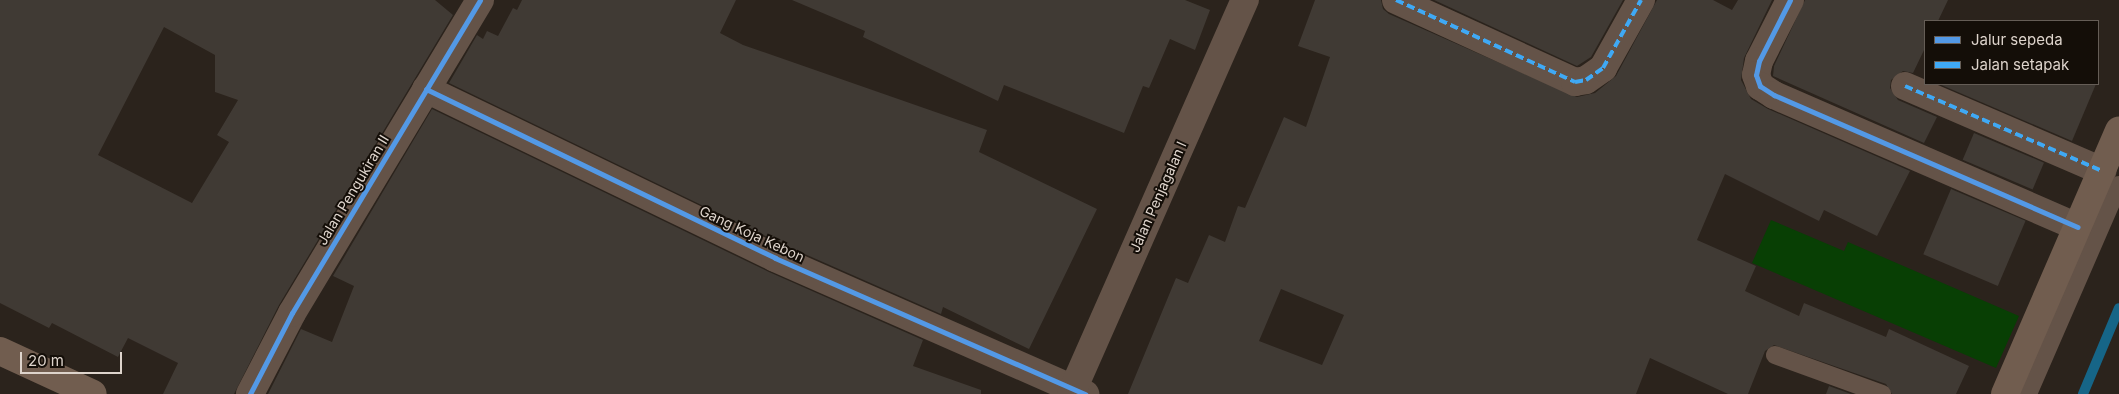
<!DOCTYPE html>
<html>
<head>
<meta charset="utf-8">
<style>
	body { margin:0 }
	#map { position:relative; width:2119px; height:394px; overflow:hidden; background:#2b231c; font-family:Inter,sans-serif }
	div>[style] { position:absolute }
	.green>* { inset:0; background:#083f04 }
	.stream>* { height:10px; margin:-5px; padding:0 5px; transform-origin:5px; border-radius:5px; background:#166587 }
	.building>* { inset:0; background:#403a34; transform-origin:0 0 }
	.lane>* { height:18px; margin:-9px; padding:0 9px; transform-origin:9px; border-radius:9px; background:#645348 }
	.street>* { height:28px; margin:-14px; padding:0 14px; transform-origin:14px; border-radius:14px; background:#645348 }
	.secondary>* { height:28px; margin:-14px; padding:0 14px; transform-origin:14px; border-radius:14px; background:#715d4f }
	.quiet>* { height:4px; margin-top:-2px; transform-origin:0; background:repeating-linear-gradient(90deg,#3fa9f5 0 8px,transparent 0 12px) }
	.cycleway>* { height:5px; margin:-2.5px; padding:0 2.5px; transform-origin:2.5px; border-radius:2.5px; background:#5399e6 }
	span { translate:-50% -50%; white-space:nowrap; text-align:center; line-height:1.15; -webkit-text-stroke:4px #140e08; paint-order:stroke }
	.street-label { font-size:14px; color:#ded4cc }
	.legend { position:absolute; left:1924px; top:20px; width:175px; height:65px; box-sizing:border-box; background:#140e08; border:1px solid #655d56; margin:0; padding:6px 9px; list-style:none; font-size:15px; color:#ded4cc }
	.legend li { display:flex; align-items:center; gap:10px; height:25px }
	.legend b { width:25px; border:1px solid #655d56 }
	.scale { position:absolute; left:20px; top:352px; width:102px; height:22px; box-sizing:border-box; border:2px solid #ded4cc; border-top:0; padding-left:6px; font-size:15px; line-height:18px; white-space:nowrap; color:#ded4cc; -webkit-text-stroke:4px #140e08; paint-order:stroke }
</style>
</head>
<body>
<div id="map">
	<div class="green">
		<div style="clip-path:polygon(1771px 220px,1844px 251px,1848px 242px,2019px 316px,1996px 368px,1752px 263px)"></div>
	</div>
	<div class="stream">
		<div style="left:2083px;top:394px;width:93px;rotate:-67.3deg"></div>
	</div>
	<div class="building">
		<div style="clip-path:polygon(evenodd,0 0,435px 0,453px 15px,279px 305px,234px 394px,163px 394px,178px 363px,128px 338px,118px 357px,52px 323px,49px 328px,0 303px,0 0,164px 27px,215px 55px,215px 92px,238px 100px,217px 135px,229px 142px,192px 203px,98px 155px,164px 27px)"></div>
		<div style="clip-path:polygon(522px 0,736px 0,720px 33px,743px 45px,987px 130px,979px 152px,1097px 209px,1029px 349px,943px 307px,941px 314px,782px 244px,449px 83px,477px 35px,483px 39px,487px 31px,498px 36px,513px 8px,517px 10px)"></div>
		<div style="clip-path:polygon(792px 0,1185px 0,1210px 10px,1195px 50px,1170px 39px,1149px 88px,1143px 86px,1124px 133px,1004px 85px,998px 101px,863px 37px,865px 31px)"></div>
		<div style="clip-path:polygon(evenodd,1315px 0,1381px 0,1383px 9px,1389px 14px,1577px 97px,1595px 93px,1616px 76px,1657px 0,1713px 0,1732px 10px,1738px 0,1772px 0,1744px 58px,1741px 80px,1751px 99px,1768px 109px,1910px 171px,1877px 236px,1824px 210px,1819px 221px,1725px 174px,1697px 240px,1756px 266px,1745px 291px,1799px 316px,1804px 303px,1886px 337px,1889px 329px,1969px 366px,1956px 394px,1892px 394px,1886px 384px,1774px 345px,1765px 351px,1748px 394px,1728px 394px,1650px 358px,1636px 394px,1128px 394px,1176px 278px,1188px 283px,1209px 235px,1225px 242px,1238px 206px,1245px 208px,1284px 117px,1306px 127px,1330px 57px,1298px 46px,1315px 0,1281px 289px,1344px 315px,1322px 365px,1259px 341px,1281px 289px)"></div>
		<div style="clip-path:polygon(1434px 0,1623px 0,1591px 57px,1577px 66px)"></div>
		<div style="clip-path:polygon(1805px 0,1948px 0,1938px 21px,1925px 21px,1925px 48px,1913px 73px,1903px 71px,1891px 80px,1890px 88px,1898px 100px,1937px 117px,1924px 143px,1773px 76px,1774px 66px)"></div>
		<div style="clip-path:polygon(1939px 84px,2096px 84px,2072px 141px)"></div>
		<div style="clip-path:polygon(432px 109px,769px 272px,923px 340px,913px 366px,981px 390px,981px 394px,268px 394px,301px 329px,332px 342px,354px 286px,333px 276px)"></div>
		<div style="left:1974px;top:133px;width:76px;height:29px;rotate:23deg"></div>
		<div style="left:1951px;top:189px;width:81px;height:71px;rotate:23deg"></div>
		<div style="clip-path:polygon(1829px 386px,1851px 394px,1826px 394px)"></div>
	</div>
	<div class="lane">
		<div style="left:1775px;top:355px;width:114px;rotate:20deg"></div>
		<div style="left:2028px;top:394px;width:228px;rotate:-66.5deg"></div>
	</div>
	<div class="street">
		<div style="left:1396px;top:0;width:197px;rotate:24.6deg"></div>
		<div style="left:1575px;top:82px;width:11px;rotate:-10deg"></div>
		<div style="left:1586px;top:80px;width:21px;rotate:-35deg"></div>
		<div style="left:1603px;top:68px;width:78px;rotate:-60.8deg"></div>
		<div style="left:1790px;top:0;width:68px;rotate:116.9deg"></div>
		<div style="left:1759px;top:61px;width:14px;rotate:102deg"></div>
		<div style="left:1756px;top:75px;width:12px;rotate:70deg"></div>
		<div style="left:1760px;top:86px;width:17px;rotate:33deg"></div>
		<div style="left:1774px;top:95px;width:331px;rotate:23.5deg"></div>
		<div style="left:1905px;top:86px;width:215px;rotate:23.3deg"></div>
		<div style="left:426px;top:89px;width:388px;rotate:25.8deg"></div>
		<div style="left:775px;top:258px;width:339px;rotate:23.7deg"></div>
		<div style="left:250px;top:394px;width:91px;rotate:-62.6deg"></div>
		<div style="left:292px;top:313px;width:365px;rotate:-59deg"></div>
		<div style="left:1071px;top:394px;width:431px;rotate:-66.2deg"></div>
	</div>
	<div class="secondary">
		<div style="left:0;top:351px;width:102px;rotate:24.8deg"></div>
		<div style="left:2005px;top:394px;width:287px;rotate:-66.6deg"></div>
	</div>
	<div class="quiet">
		<div style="left:1396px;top:0;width:197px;rotate:24.6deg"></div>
		<div style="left:1575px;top:82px;width:11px;rotate:-10deg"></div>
		<div style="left:1586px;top:80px;width:21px;rotate:-35deg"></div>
		<div style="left:1603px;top:68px;width:78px;rotate:-60.8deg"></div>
		<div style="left:1905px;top:86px;width:215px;rotate:23.3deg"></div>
	</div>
	<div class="cycleway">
		<div style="left:1790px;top:0;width:68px;rotate:116.9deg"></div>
		<div style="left:1759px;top:61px;width:14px;rotate:102deg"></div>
		<div style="left:1756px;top:75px;width:12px;rotate:70deg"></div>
		<div style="left:1760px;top:86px;width:17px;rotate:33deg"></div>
		<div style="left:1774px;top:95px;width:331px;rotate:23.5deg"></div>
		<div style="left:426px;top:89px;width:388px;rotate:25.8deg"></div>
		<div style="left:775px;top:258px;width:339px;rotate:23.7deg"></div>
		<div style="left:250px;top:394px;width:91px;rotate:-62.6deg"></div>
		<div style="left:292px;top:313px;width:365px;rotate:-59deg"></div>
	</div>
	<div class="street-label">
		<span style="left:353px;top:190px;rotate:-59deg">Jalan Pengukiran II</span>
		<span style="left:1158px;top:197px;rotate:-66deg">Jalan Penjagalan I</span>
		<span style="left:752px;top:234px;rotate:25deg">Gang Koja Kebon</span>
	</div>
	<ul class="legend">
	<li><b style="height:6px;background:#5399e6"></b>Jalur sepeda</li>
	<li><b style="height:6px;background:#3fa9f5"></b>Jalan setapak</li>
	</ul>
	<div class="scale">20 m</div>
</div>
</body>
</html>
